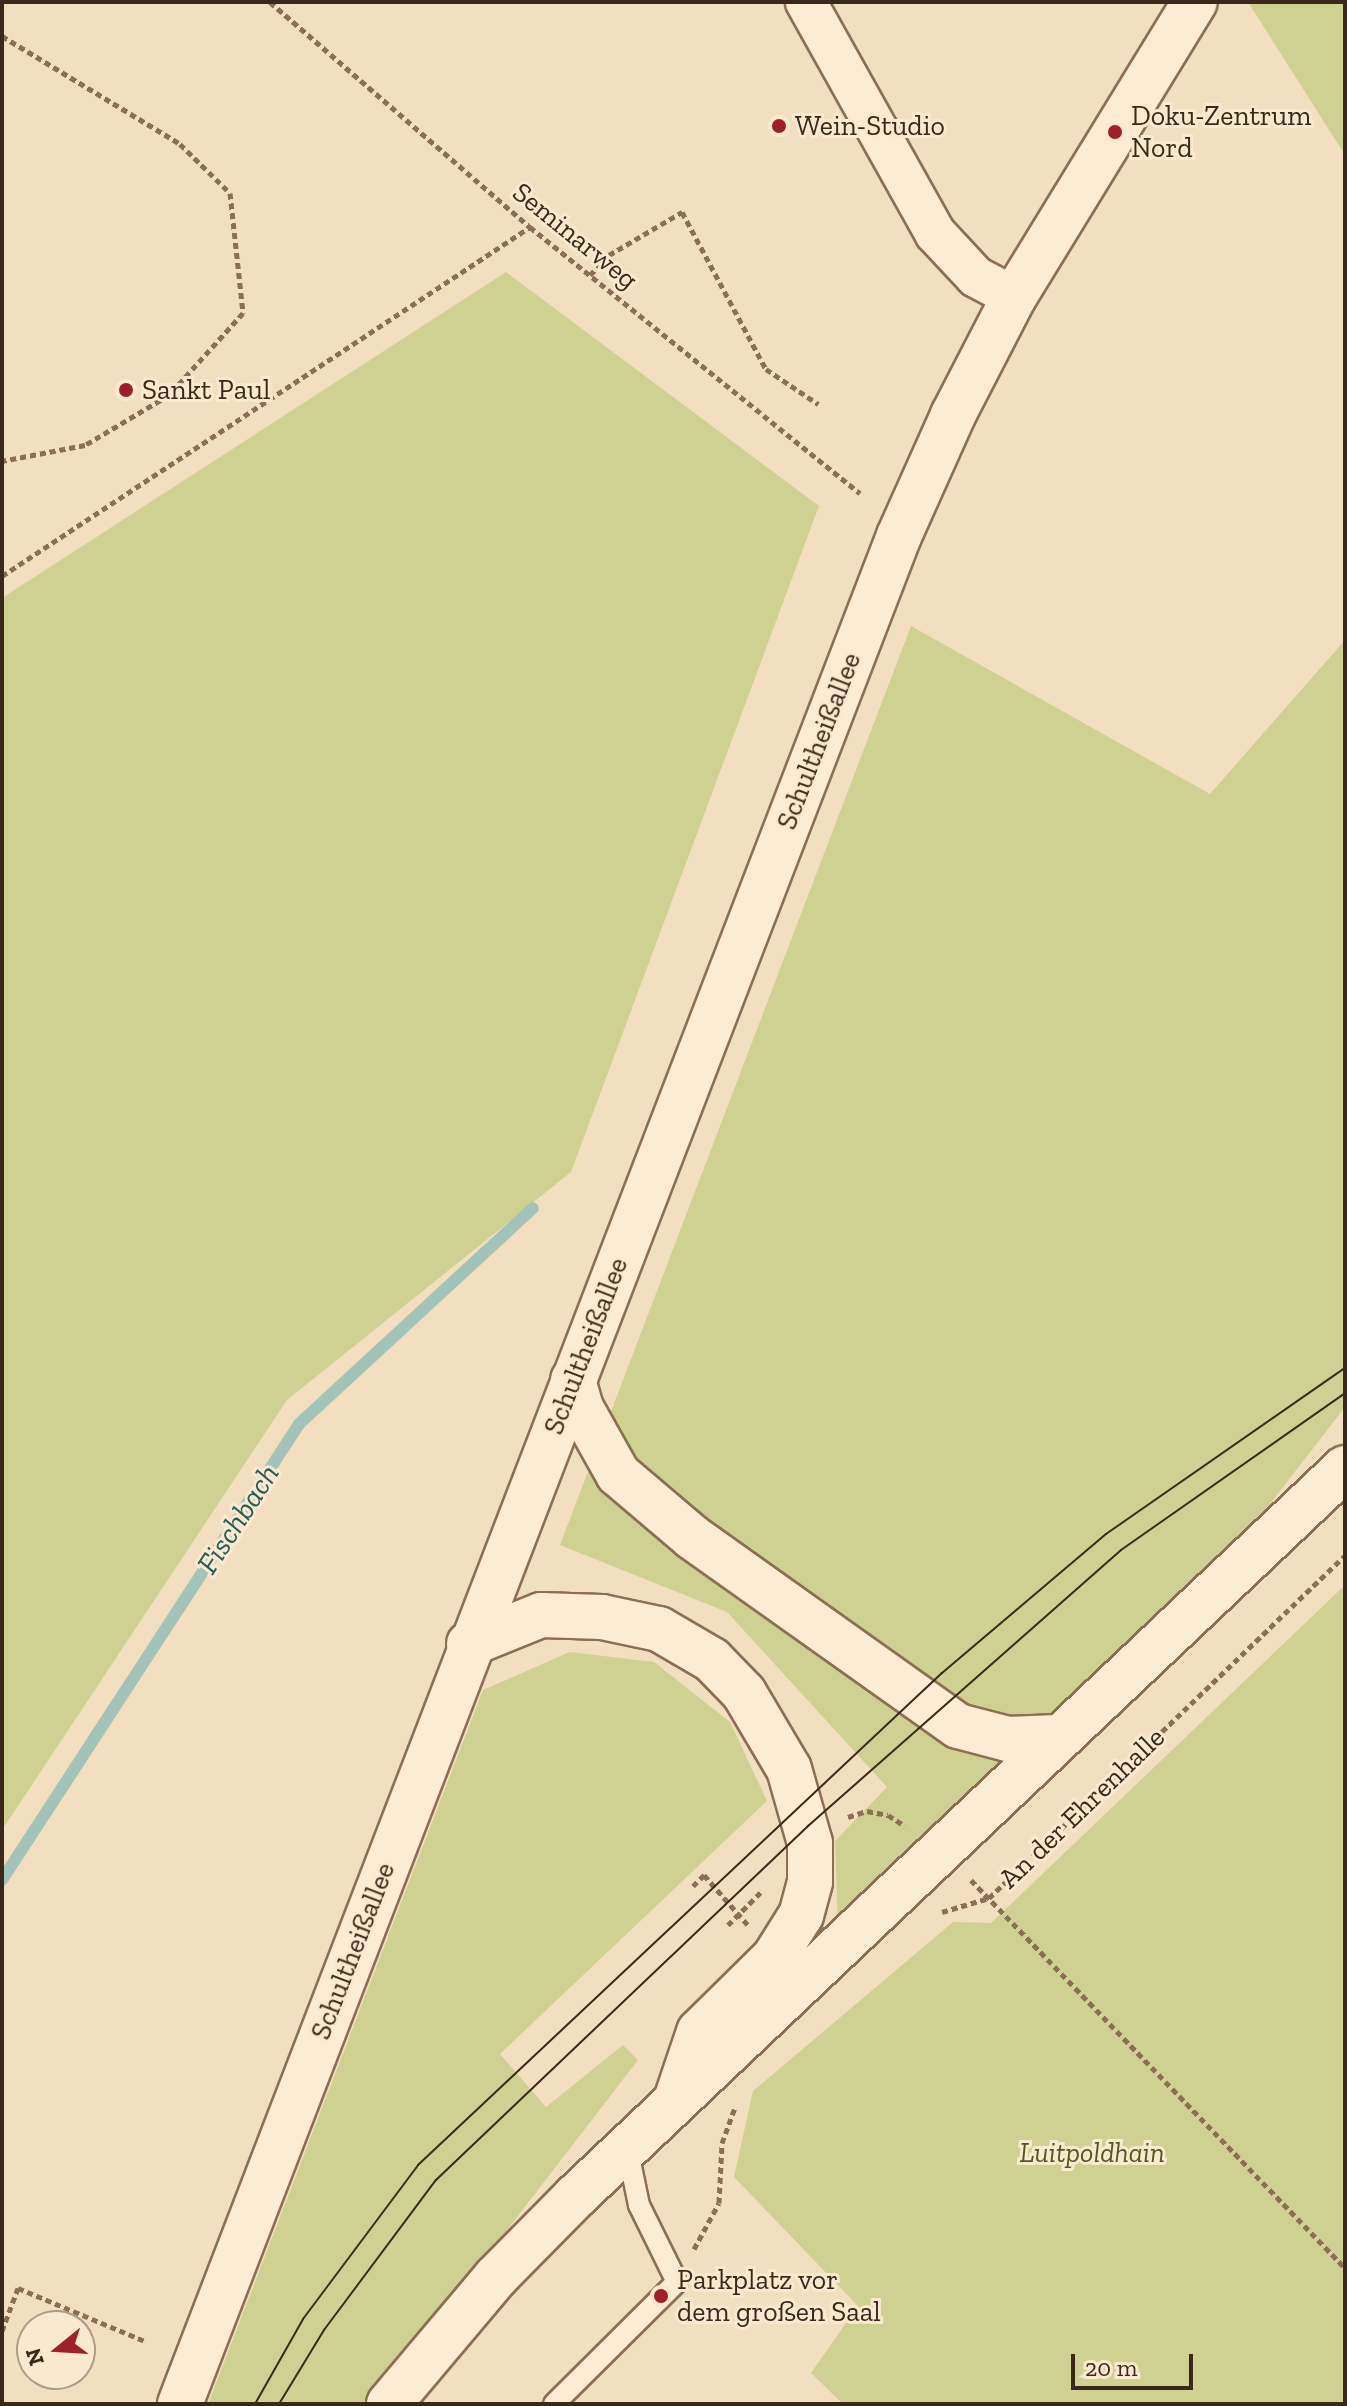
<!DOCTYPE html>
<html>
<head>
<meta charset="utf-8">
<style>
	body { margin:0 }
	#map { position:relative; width:1347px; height:2406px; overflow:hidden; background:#f2dfbf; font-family:"Zilla Slab",serif }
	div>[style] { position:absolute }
	.green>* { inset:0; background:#cfd192 }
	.stream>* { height:12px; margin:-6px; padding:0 6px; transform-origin:6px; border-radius:6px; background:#a2c3b7 }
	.path>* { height:5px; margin-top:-2.5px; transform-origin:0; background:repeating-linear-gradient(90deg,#8c6e55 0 6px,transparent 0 10px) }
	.roads { filter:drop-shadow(2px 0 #8c6e55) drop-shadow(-2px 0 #8c6e55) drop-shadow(0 2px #8c6e55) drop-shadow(0 -2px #8c6e55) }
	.service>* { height:20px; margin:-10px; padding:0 10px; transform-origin:10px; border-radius:10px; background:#fcecd3 }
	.minor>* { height:40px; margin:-20px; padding:0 20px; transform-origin:20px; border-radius:20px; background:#fcecd3 }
	.secondary>* { height:44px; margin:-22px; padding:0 22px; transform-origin:22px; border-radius:22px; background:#fcecd3 }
	.tram>* { height:2px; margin:-1px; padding:0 1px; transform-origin:1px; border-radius:1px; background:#3a281b }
	.dots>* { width:22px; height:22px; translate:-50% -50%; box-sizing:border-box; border:4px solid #f9e9cf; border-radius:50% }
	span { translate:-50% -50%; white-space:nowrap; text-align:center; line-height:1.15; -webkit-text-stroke:6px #f9e9cf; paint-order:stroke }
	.poi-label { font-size:28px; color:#3a281b }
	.left { translate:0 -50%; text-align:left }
	.street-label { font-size:28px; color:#3a281b }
	.park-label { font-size:28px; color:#4f5920; font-style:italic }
	.water-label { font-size:30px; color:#295c54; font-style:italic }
	.frame { position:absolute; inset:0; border:4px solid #3a281b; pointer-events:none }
	.north { position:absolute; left:16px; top:2310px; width:80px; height:80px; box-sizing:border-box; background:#f9e9cf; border:2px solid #ad9c87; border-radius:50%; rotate:252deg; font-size:22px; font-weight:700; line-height:32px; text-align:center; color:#3a281b }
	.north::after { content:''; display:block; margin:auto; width:28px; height:36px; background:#a11f2b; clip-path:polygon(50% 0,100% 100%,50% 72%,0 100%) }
	.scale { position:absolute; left:1071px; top:2354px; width:122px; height:36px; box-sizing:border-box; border:4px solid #3a281b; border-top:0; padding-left:10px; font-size:24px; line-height:28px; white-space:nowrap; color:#3a281b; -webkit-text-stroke:6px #f9e9cf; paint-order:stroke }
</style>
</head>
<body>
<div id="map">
	<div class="green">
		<div style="clip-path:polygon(1248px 2px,1345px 2px,1345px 155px)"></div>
		<div style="clip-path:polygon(506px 272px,819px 506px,571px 1172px,287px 1400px,2px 1830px,2px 598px)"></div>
		<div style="clip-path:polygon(911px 626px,1210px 794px,1345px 640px,1345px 1407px,1239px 1544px,838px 1930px,835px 1841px,887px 1787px,727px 1612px,560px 1545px)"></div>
		<div style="clip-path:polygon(1345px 1585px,1345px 2404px,843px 2404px,811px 2373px,858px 2306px,734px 2177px,753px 2091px,953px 1922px,991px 1923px)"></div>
		<div style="clip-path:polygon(570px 1652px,654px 1662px,730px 1722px,767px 1801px,500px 2054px,546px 2107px,623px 2045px,638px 2060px,373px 2404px,208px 2404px,483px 1690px)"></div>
	</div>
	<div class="stream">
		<div style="left:2px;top:1880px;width:544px;rotate:-56.92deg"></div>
		<div style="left:299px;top:1424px;width:318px;rotate:-42.7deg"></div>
	</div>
	<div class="path">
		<div style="left:270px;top:2px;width:344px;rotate:40.9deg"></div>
		<div style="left:530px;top:227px;width:424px;rotate:38.9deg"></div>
		<div style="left:2px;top:36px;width:208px;rotate:31.2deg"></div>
		<div style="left:180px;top:144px;width:70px;rotate:44.4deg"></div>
		<div style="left:230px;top:193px;width:121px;rotate:83.8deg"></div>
		<div style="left:243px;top:313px;width:110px;rotate:132.1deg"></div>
		<div style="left:169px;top:395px;width:98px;rotate:149.2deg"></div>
		<div style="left:85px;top:445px;width:85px;rotate:169.1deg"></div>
		<div style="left:590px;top:275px;width:28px;rotate:-46deg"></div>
		<div style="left:609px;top:255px;width:85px;rotate:-30.5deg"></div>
		<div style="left:682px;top:212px;width:178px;rotate:61.9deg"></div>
		<div style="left:766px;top:369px;width:63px;rotate:33.9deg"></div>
		<div style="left:2px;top:576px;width:633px;rotate:-33.46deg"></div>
		<div style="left:848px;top:1817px;width:20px;rotate:-18deg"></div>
		<div style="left:867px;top:1811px;width:21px;rotate:11deg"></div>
		<div style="left:888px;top:1815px;width:20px;rotate:33deg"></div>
		<div style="left:971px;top:1880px;width:539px;rotate:46.05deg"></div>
		<div style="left:693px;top:1886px;width:16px;rotate:-45deg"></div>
		<div style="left:704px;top:1875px;width:67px;rotate:48.7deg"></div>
		<div style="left:942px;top:1912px;width:49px;rotate:-16.6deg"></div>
		<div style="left:989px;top:1898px;width:494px;rotate:-43.9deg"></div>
		<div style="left:728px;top:1925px;width:48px;rotate:-45deg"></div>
		<div style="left:694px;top:2249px;width:52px;rotate:-61.5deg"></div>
		<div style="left:719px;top:2203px;width:60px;rotate:-87.1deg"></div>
		<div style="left:722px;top:2143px;width:38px;rotate:-70deg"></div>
		<div style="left:2px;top:2331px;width:46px;rotate:-69.6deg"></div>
		<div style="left:18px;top:2288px;width:138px;rotate:22.7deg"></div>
	</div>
	<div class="roads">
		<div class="service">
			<div style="left:554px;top:2404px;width:173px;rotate:-44.8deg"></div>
			<div style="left:677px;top:2282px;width:86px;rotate:-116.3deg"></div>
			<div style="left:639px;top:2205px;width:59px;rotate:-101.7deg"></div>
		</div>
		<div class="minor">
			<div style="left:806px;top:2px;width:265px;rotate:60.8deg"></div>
			<div style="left:935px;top:233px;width:60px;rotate:47deg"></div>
			<div style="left:976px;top:277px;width:43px;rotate:27.8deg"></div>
		</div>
		<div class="secondary">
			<div style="left:573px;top:1380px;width:29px;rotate:74deg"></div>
			<div style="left:581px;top:1408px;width:76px;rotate:60.7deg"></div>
			<div style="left:618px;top:1474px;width:97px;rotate:40.4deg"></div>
			<div style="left:692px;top:1537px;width:326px;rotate:35.4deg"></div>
			<div style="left:958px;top:1726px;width:52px;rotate:14.6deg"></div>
			<div style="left:1008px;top:1739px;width:49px;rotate:-2.3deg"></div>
			<div style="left:469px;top:1644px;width:78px;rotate:-21.9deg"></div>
			<div style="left:541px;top:1615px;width:61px;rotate:1.9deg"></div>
			<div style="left:602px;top:1617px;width:58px;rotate:11.9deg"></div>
			<div style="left:659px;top:1629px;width:61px;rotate:30.3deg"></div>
			<div style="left:712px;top:1660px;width:46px;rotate:45.9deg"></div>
			<div style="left:744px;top:1693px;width:88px;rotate:59.4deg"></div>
			<div style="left:789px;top:1769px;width:77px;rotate:74.2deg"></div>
			<div style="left:810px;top:1843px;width:39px;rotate:90deg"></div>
			<div style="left:810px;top:1882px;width:34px;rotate:105deg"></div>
			<div style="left:801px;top:1915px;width:51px;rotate:122.1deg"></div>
			<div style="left:774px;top:1958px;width:105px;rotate:135.4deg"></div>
			<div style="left:699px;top:2032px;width:72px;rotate:108.7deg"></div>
			<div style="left:180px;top:2404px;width:2002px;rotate:-68.95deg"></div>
			<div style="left:899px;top:536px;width:133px;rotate:-65.9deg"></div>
			<div style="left:953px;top:415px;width:133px;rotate:-62.7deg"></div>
			<div style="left:1014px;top:297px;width:346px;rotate:-58.5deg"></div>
			<div style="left:389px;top:2404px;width:166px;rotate:-49.9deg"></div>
			<div style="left:496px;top:2277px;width:114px;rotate:-45.4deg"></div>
			<div style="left:576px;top:2196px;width:1059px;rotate:-43.43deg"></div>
		</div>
	</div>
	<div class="tram">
		<div style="left:255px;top:2404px;width:98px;rotate:-60.5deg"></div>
		<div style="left:303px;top:2319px;width:192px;rotate:-53.2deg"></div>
		<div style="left:418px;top:2165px;width:719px;rotate:-43.2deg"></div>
		<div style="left:942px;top:1673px;width:215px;rotate:-40.3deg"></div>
		<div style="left:1106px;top:1534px;width:291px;rotate:-34.8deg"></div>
		<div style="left:279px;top:2404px;width:87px;rotate:-58.7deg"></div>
		<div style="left:324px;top:2330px;width:187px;rotate:-53.3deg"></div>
		<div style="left:436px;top:2180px;width:514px;rotate:-43.58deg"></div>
		<div style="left:808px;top:1826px;width:417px;rotate:-41.4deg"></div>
		<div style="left:1121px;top:1550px;width:274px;rotate:-35deg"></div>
	</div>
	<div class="dots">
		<div style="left:779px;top:126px;background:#a11f2b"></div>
		<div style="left:1115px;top:132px;background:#a11f2b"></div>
		<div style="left:126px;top:390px;background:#a11f2b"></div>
		<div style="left:661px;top:2296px;background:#a11f2b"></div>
	</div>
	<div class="poi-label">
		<span class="left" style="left:1131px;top:132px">Doku-Zentrum<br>Nord</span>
		<span class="left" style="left:795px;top:126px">Wein-Studio</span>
		<span class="left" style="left:142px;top:390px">Sankt Paul</span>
		<span class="left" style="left:677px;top:2296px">Parkplatz vor<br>dem großen Saal</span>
	</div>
	<div class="street-label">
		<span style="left:575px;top:236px;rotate:39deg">Seminarweg</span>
		<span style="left:819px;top:741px;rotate:-69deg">Schultheißallee</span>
		<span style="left:586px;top:1346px;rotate:-69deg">Schultheißallee</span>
		<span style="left:1082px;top:1808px;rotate:-44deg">An der Ehrenhalle</span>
		<span style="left:353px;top:1951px;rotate:-69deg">Schultheißallee</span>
	</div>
	<div class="park-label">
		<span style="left:1092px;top:2153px">Luitpoldhain</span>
	</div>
	<div class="water-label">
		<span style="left:238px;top:1519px;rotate:-57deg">Fischbach</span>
	</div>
	<div class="frame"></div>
	<div class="north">N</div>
	<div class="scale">20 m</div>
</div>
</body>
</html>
